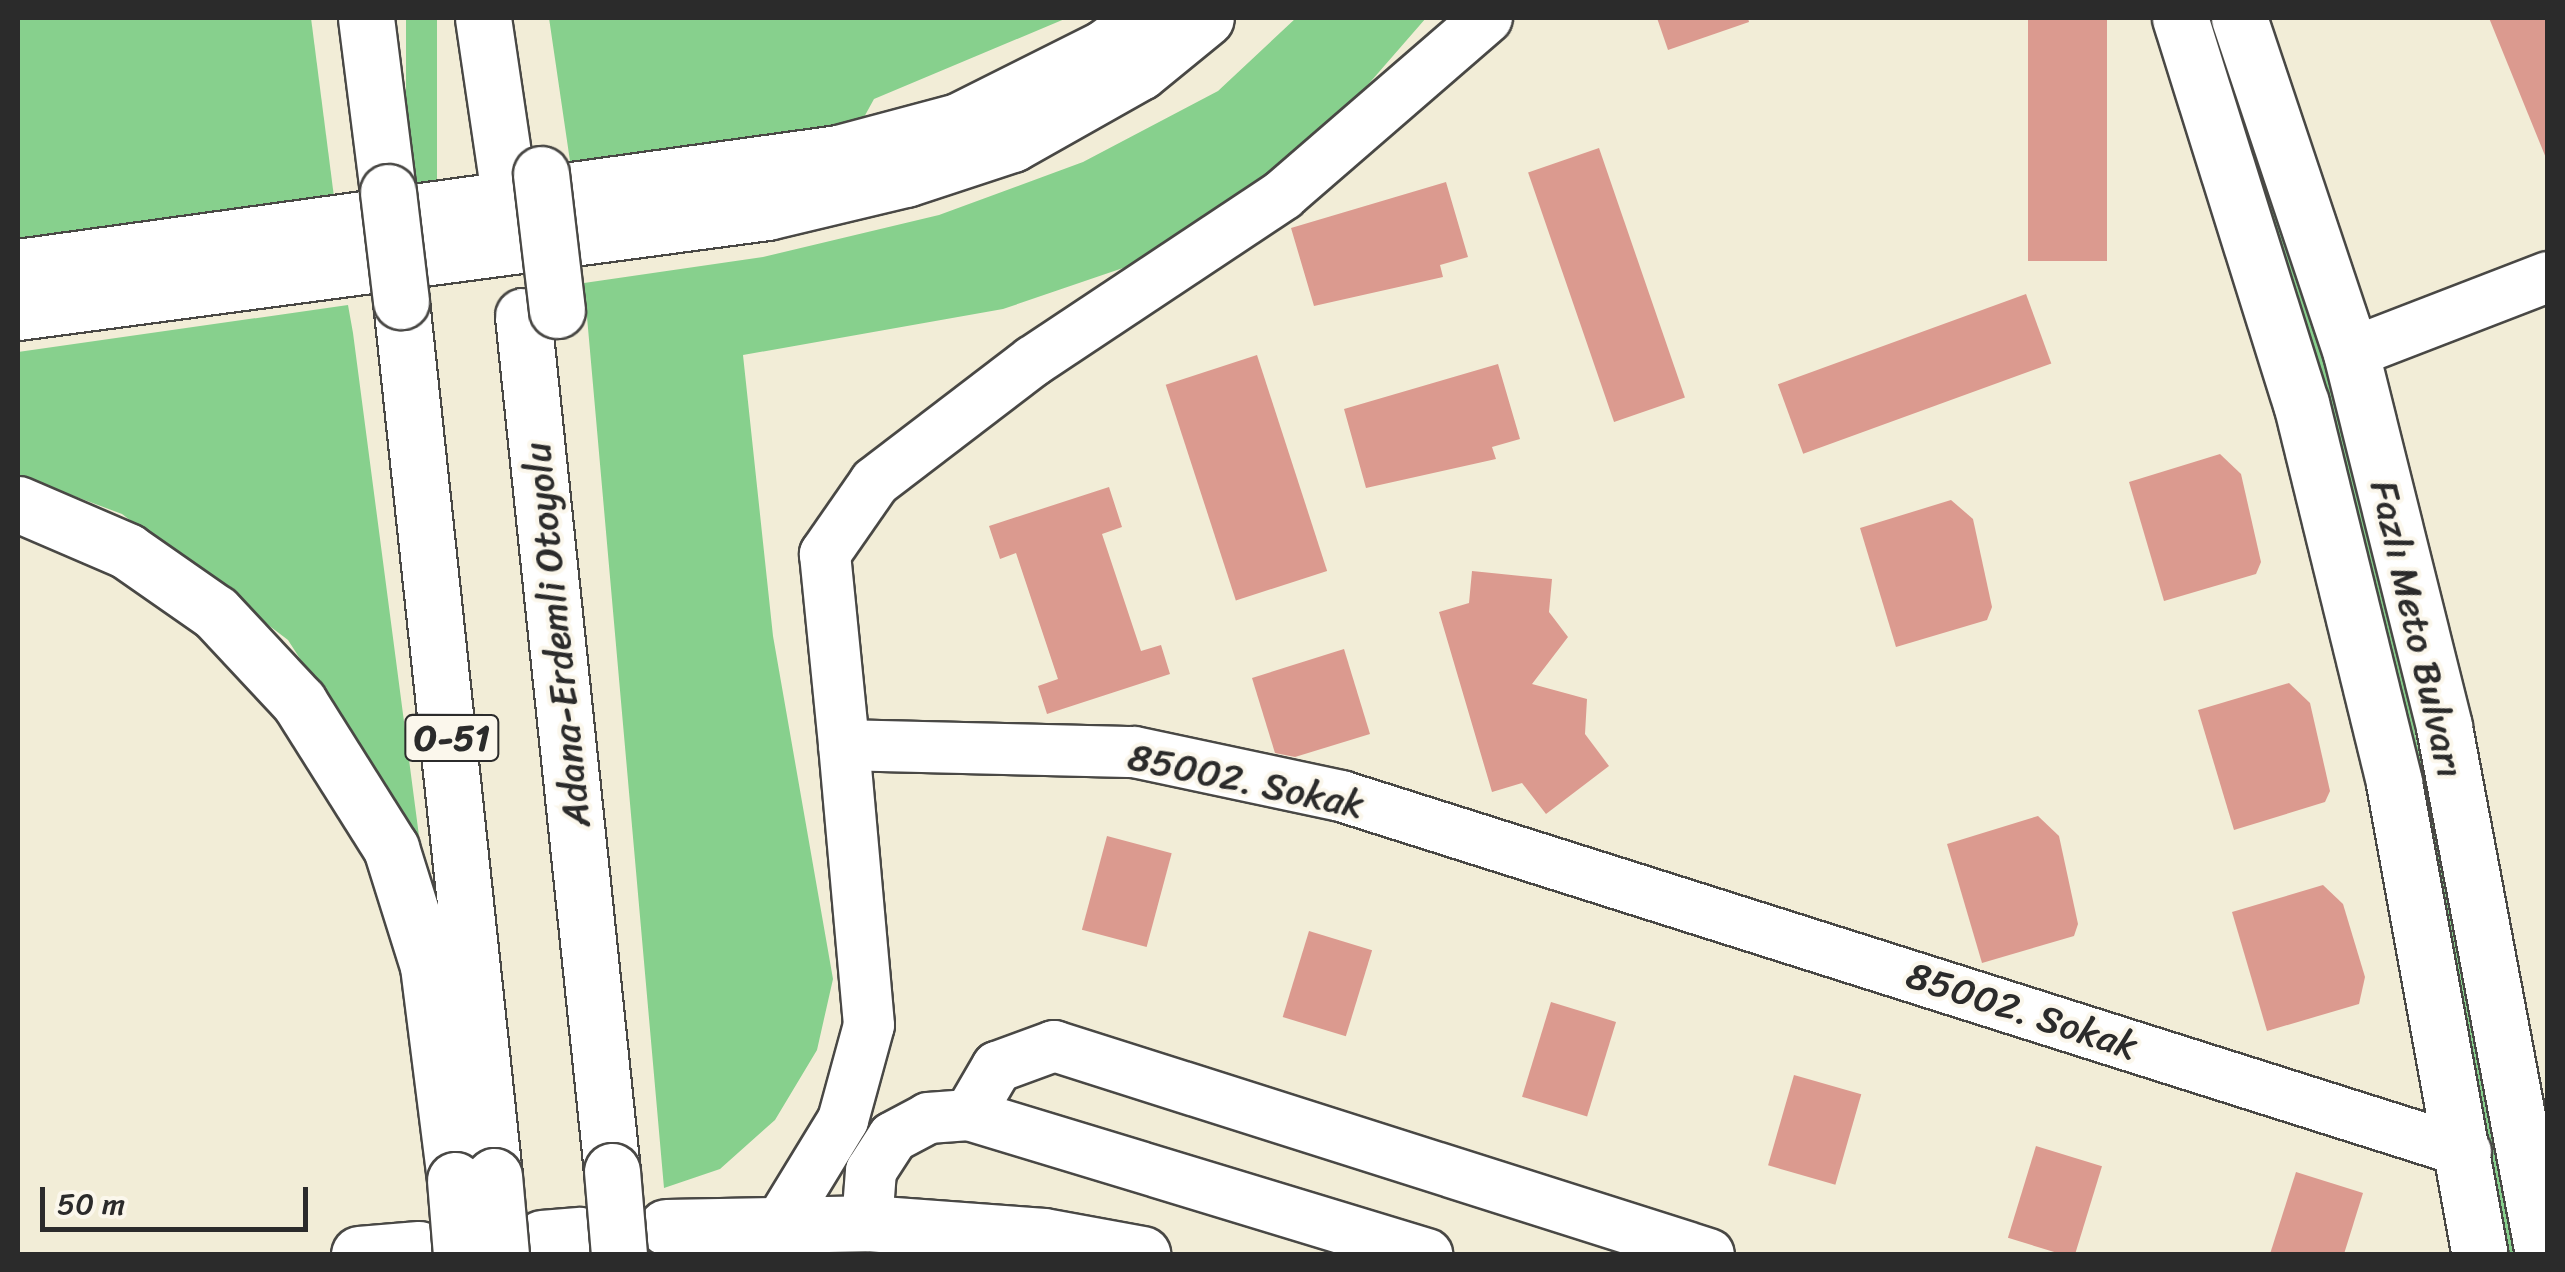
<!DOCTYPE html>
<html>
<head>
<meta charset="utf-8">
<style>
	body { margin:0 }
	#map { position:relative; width:2565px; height:1272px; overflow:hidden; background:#f2edd7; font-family:Sriracha,sans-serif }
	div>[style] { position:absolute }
	.green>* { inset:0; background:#87d08d; transform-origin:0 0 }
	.building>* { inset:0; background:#db9a8f; transform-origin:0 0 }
	.roads { filter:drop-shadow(2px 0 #494845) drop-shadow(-2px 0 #494845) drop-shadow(0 2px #494845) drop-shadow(0 -2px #494845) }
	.minor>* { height:50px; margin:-25px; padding:0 25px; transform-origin:25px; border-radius:25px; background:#fff }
	.major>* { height:55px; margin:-27.5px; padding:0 27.5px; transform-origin:27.5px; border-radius:27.5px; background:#fff }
	.highway>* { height:55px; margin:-27.5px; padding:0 27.5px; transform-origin:27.5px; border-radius:27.5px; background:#fff }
	.bridges { filter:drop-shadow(2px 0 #494845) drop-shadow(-2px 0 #494845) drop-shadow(0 2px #494845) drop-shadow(0 -2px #494845) }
	.highway-bridge>* { height:55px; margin:-27.5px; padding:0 27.5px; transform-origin:27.5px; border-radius:27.5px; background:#fff }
	span { translate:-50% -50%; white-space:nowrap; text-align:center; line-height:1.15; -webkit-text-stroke:8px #fbf7ec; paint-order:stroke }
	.shield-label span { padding:2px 8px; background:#fbf7ec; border:2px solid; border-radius:8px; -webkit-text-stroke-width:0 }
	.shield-label { font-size:35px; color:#2b2b2b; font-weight:700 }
	.street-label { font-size:38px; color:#2b2b2b }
	.frame { position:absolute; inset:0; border:20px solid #2b2b2b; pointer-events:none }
	.scale { position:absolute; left:40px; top:1187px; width:268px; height:45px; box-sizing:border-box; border:5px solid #2b2b2b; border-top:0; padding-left:12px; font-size:30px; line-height:35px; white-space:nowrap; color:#2b2b2b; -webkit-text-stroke:8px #fbf7ec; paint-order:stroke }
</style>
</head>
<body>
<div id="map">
	<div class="green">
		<div style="clip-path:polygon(18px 18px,311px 18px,334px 197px,18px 244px)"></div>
		<div style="left:406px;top:18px;width:31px;height:172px"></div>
		<div style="clip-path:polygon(549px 18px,1067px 18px,874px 99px,863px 119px,749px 147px,571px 168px)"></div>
		<div style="clip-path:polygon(1296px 18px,1426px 18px,1325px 134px,1167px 253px,1003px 309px,743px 355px,773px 636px,833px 979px,817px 1050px,775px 1120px,720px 1169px,664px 1188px,584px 283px,763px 257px,939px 215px,1083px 162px,1218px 91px)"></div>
		<div style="clip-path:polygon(2203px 18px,2220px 18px,2313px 307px,2383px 575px,2521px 1254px,2504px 1254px)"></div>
		<div style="clip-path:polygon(348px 305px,353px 333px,424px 874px,400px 815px,288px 640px,122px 514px,18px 475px,18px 352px)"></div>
	</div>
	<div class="building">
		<div style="clip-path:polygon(1657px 18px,1748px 18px,1749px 22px,1668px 50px)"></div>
		<div style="left:2028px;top:18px;width:79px;height:243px"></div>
		<div style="clip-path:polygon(2489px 18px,2548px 18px,2548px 158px,2546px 158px)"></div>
		<div style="left:1599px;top:148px;width:264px;height:75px;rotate:71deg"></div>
		<div style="clip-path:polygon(1446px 182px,1468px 257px,1440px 265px,1443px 277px,1314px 306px,1291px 228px)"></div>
		<div style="left:2026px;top:294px;width:74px;height:264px;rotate:70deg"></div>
		<div style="left:1257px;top:355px;width:227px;height:96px;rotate:72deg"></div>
		<div style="clip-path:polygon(1498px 364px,1520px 439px,1492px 447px,1496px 459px,1366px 488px,1344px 409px)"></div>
		<div style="clip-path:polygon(2220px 454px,2241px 474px,2261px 562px,2256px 574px,2164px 601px,2129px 482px)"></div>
		<div style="clip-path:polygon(1109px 487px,1122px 527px,1102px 534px,1141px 651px,1161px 645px,1170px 674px,1047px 714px,1038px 686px,1058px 679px,1016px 553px,1000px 559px,989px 526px)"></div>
		<div style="clip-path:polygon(1951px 500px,1973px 519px,1992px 607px,1987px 620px,1896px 647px,1860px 528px)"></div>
		<div style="clip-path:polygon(1472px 571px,1552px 579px,1549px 612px,1568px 637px,1532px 684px,1587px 699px,1585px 734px,1609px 766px,1546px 814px,1522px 783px,1492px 792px,1439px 612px,1469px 603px)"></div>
		<div style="clip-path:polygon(1344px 649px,1370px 734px,1295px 757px,1275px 753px,1252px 678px)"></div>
		<div style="clip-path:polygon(2289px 683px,2310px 703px,2330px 791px,2325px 802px,2234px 830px,2198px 710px)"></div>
		<div style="clip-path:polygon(2038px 816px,2059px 836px,2078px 924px,2074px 936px,1982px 963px,1947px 844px)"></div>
		<div style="left:1107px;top:836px;width:67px;height:97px;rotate:15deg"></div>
		<div style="clip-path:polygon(2323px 885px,2343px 904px,2365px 977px,2359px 1004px,2267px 1031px,2232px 912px)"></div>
		<div style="left:1309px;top:931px;width:66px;height:90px;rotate:17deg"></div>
		<div style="left:1551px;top:1002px;width:68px;height:99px;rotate:17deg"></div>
		<div style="left:1794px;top:1075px;width:70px;height:94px;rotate:16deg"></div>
		<div style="left:2036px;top:1146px;width:69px;height:96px;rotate:17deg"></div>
		<div style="clip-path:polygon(2296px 1172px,2363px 1193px,2344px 1254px,2270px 1254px)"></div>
	</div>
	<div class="roads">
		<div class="minor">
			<div style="left:1487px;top:18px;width:270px;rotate:139.1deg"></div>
			<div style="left:1283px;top:195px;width:300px;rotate:146.4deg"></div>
			<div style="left:1033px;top:361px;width:199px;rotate:142.6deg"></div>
			<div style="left:875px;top:482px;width:88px;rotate:124.8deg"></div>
			<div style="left:825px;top:554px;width:192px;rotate:84.3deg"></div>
			<div style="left:844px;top:745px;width:290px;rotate:1.4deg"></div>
			<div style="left:1134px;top:752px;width:212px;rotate:12deg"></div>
			<div style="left:1341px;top:796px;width:1180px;rotate:17.56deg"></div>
			<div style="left:2351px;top:353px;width:211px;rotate:-21.1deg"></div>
			<div style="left:969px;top:1115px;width:56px;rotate:-59.7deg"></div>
			<div style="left:997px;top:1067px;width:61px;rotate:-20.2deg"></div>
			<div style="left:1054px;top:1046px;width:687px;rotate:17.62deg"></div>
			<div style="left:867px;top:1223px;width:52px;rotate:-85.6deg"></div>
			<div style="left:871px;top:1171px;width:40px;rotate:-57.1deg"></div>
			<div style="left:893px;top:1137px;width:40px;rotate:-28deg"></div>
			<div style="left:928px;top:1118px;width:41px;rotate:-4.2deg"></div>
			<div style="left:969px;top:1115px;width:479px;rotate:16.9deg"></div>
			<div style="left:779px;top:1225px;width:123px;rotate:-58.6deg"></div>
			<div style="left:843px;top:1120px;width:98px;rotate:-74.7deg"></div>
			<div style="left:869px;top:1025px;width:281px;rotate:-95.1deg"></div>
		</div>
		<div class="major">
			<div style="left:2180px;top:18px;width:404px;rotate:72.6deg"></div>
			<div style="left:2301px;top:403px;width:391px;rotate:76.2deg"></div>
			<div style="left:2394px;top:783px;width:479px;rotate:79.7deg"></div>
			<div style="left:2239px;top:18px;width:353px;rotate:71.5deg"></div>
			<div style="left:2351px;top:353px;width:385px;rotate:76deg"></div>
			<div style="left:2444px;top:727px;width:536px;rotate:79.36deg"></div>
			<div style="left:666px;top:1227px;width:201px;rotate:-1.1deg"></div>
			<div style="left:867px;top:1223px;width:177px;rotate:4.2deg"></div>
			<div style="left:1044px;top:1236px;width:100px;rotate:10.4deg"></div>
			<div style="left:542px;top:1238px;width:37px;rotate:-5deg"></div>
			<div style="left:359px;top:1254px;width:60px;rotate:-4.8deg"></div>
		</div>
		<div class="highway">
			<div style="left:366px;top:18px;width:175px;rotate:82.8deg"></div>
			<div style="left:483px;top:18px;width:164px;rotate:81.6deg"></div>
			<div style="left:18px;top:267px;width:828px;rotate:-7.91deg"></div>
			<div style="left:838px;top:153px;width:124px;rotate:-14.9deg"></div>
			<div style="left:958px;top:121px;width:163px;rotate:-26.6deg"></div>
			<div style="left:1104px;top:48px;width:51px;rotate:-36.2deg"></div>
			<div style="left:401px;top:301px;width:880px;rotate:83.93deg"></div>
			<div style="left:18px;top:312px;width:756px;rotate:-7.6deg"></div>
			<div style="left:767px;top:212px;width:143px;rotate:-13.4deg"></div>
			<div style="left:906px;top:179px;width:112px;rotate:-18.3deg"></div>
			<div style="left:1012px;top:144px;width:147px;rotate:-29.4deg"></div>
			<div style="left:1140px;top:72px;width:85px;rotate:-39.3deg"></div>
			<div style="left:523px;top:316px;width:860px;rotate:84.06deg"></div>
			<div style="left:18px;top:504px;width:119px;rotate:23.3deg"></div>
			<div style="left:127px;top:551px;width:108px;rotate:34.9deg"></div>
			<div style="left:216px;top:613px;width:122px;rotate:47deg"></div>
			<div style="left:299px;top:702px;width:173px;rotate:57.8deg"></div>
			<div style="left:391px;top:848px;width:124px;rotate:72.6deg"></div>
			<div style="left:428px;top:966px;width:216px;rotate:82.8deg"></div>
		</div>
	</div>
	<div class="bridges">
		<div class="highway-bridge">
			<div style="left:541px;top:174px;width:137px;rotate:83.3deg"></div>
			<div style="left:388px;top:192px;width:110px;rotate:83.2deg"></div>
			<div style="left:612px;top:1171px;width:83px;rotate:85.2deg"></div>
			<div style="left:494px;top:1176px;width:78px;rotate:84.9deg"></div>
			<div style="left:455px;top:1180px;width:74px;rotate:85.4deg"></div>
		</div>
	</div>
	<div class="shield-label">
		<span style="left:452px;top:738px">O-51</span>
	</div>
	<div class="street-label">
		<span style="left:2417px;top:629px;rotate:77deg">Fazlı Meto Bulvarı</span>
		<span style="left:557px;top:635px;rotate:-96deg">Adana-Erdemli Otoyolu</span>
		<span style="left:1246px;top:781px;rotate:12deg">85002. Sokak</span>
		<span style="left:2022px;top:1011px;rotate:18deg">85002. Sokak</span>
	</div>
	<div class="frame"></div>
	<div class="scale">50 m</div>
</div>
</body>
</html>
